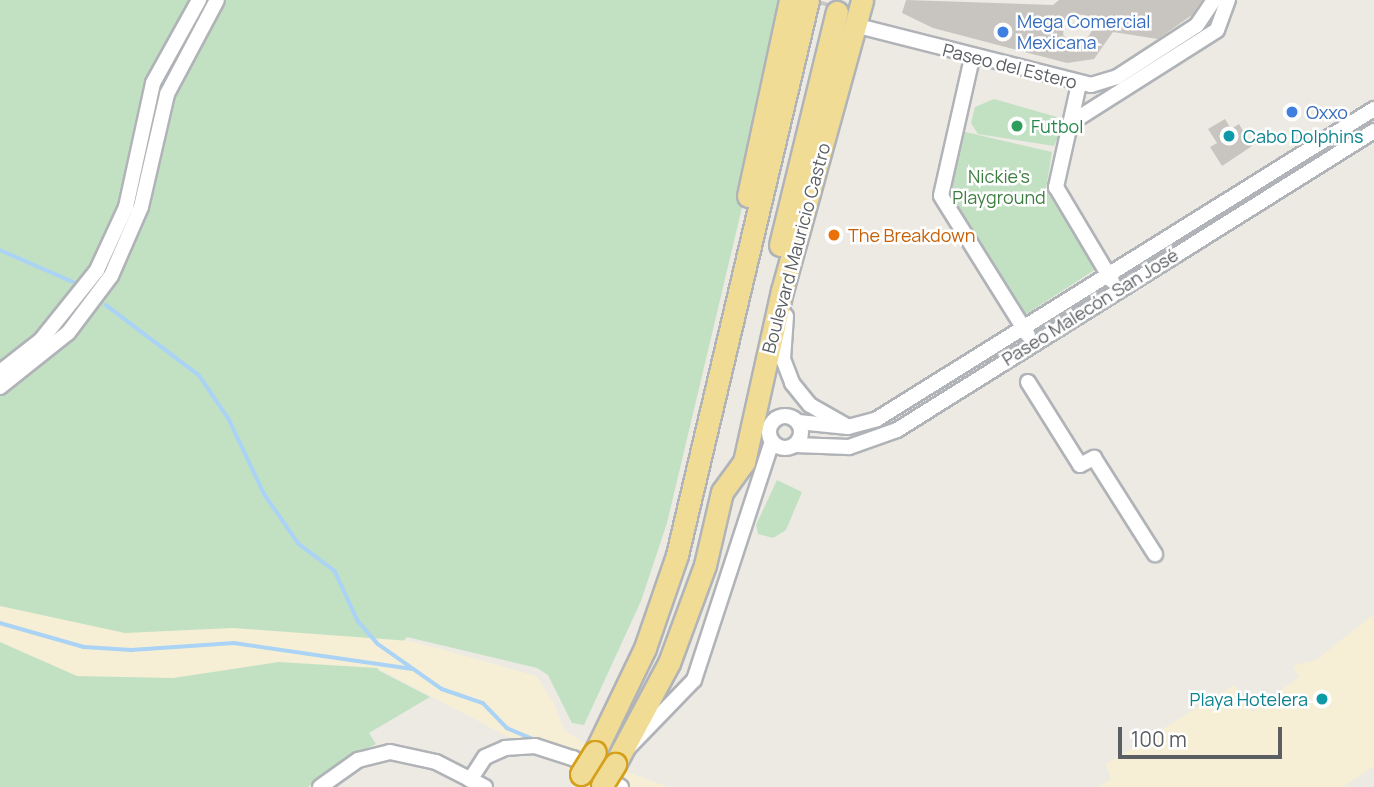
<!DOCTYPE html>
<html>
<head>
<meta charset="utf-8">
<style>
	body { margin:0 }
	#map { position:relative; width:1374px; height:787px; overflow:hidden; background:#eceae3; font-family:Manrope,sans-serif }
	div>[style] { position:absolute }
	.green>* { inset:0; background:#c2e1c3 }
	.sand>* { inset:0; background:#f6efd5 }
	.stream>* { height:3.5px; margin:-1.75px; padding:0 1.75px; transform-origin:1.75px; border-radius:1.75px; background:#aad3f5 }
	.building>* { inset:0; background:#c8c5c0 }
	.highway-tunnel>* { height:21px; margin-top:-10.5px; transform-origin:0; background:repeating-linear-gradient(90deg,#c8c7c3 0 21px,transparent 0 31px) }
	.roads { filter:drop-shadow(2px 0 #b0b3b7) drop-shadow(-2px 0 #b0b3b7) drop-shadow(0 2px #b0b3b7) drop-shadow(0 -2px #b0b3b7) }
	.minor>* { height:14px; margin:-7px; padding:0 7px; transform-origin:7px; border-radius:7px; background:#fff }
	.minor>.ring { margin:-7px; padding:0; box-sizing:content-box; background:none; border:14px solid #fff; border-radius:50% }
	.highway>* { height:21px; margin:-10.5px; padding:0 10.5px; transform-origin:10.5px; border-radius:10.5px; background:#f1dc95 }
	.bridges { filter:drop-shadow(2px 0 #d69f19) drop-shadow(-2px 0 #d69f19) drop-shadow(0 2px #d69f19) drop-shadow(0 -2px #d69f19) }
	.highway-bridge>* { height:21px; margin:-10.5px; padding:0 10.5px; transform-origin:10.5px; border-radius:10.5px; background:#f1dc95 }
	.dots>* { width:19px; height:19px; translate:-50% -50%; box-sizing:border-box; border:4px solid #fff; border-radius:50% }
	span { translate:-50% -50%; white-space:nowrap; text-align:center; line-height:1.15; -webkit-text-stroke:5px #fff; paint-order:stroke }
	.shop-label { font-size:18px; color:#366cbe }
	.left { translate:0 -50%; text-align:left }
	.street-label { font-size:18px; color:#5b5e62 }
	.leisure-label { font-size:18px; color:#27864d }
	.culture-label { font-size:18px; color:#0d838f }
	.right { translate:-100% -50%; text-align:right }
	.park-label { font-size:18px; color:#3e7e42 }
	.food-label { font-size:18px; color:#c56008 }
	.scale { position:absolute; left:1118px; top:727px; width:164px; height:32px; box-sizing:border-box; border:4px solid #5b5e62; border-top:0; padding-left:9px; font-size:21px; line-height:24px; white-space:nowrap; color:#5b5e62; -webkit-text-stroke:5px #fff; paint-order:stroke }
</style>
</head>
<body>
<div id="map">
	<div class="green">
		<div style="clip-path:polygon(0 0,781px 0,745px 195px,667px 523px,641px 601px,584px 725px,572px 723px,548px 675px,537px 668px,407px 637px,378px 670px,430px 697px,369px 733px,376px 744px,345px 759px,308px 787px,0 787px)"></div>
		<div style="clip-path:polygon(994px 99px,1057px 117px,1062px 128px,1054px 146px,978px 134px,971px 123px,975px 107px)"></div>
		<div style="clip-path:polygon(957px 130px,1052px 152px,1046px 189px,1096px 269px,1025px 315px,945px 187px)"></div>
		<div style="clip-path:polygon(777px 480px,802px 492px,786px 530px,773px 538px,758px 534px,756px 525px)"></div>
	</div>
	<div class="sand">
		<div style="clip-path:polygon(0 606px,125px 633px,233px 628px,410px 641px,441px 649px,536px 676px,554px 703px,564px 730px,631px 773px,668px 787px,604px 787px,377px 668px,279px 662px,173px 678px,77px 676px,0 642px)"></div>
		<div style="clip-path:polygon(1374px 614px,1374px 766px,1343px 787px,1099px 787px,1111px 779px,1106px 764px,1234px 685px,1252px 712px,1299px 677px,1293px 666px,1316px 660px)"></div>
	</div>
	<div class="stream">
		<div style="left:0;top:250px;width:87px;rotate:23.6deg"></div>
		<div style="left:106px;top:305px;width:116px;rotate:37deg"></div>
		<div style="left:199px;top:375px;width:53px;rotate:55.7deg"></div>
		<div style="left:229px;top:419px;width:84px;rotate:64.7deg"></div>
		<div style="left:265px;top:495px;width:60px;rotate:55.2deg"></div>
		<div style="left:299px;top:544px;width:45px;rotate:36.9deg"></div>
		<div style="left:335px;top:571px;width:55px;rotate:65.3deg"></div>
		<div style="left:358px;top:621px;width:30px;rotate:49deg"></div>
		<div style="left:378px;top:644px;width:78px;rotate:35.1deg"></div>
		<div style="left:442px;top:689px;width:43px;rotate:18.9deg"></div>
		<div style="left:483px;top:703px;width:35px;rotate:46deg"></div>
		<div style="left:507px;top:728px;width:30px;rotate:23deg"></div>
		<div style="left:0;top:623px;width:87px;rotate:15.9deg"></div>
		<div style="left:84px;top:647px;width:47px;rotate:3.7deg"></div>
		<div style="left:131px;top:650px;width:103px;rotate:-3.9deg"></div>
		<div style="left:234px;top:643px;width:180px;rotate:8.3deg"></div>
	</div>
	<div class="building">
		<div style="clip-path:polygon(evenodd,906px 0,1053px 5px,1059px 0,1202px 0,1192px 15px,1158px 39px,1113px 32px,1094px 59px,1067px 63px,933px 28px,902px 13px,906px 0,1073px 14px,1084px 15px,1094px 27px,1084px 44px,1074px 45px,1063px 35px,1065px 21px,1073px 14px)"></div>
		<div style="clip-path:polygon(1225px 119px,1231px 129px,1239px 124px,1252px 146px,1222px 166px,1210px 147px,1217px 143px,1208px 129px)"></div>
	</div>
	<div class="highway-tunnel">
		<div style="left:819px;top:4px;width:4px;rotate:-76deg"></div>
	</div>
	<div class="roads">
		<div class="minor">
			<div style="left:862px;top:27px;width:236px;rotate:14.2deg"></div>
			<div style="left:1091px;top:85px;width:27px;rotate:-17deg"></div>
			<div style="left:1117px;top:77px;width:95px;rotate:-33deg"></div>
			<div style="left:1197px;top:25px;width:30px;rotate:-56deg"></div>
			<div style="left:972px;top:58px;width:141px;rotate:102.7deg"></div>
			<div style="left:941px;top:196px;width:164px;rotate:58deg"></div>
			<div style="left:1079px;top:84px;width:106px;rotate:102.6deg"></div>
			<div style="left:1056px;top:187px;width:109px;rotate:59.2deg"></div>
			<div style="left:1069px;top:124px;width:175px;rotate:-32.4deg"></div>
			<div style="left:1217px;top:30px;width:32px;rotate:-70deg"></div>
			<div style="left:786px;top:316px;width:43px;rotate:94deg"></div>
			<div style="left:783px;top:359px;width:26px;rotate:69deg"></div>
			<div style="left:792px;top:383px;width:28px;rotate:51deg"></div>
			<div style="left:810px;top:405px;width:40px;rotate:29.7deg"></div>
			<div style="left:0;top:372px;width:52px;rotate:-38deg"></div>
			<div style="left:41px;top:340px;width:90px;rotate:-51.3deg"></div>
			<div style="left:97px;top:270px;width:69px;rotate:-65.3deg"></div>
			<div style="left:126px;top:207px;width:127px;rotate:-77.7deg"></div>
			<div style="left:153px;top:83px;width:95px;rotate:-61deg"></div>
			<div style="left:1028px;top:382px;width:98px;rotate:57.9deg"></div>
			<div style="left:1080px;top:465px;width:16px;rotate:-27deg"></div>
			<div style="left:1094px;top:458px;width:114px;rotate:57.6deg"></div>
			<div style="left:0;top:387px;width:87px;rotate:-38.5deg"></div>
			<div style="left:68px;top:333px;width:71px;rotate:-53deg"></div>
			<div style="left:111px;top:276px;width:75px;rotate:-66.5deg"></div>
			<div style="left:141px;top:207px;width:116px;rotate:-77deg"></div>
			<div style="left:167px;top:94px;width:106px;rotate:-62deg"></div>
			<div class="ring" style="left:769px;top:416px;width:18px;height:18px"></div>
			<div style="left:798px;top:422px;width:50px;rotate:5.7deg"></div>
			<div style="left:848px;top:427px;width:30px;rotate:-15deg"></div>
			<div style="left:877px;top:419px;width:586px;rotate:-31.95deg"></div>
			<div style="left:795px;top:445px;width:54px;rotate:2.1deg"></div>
			<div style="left:849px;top:447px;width:51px;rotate:-19.5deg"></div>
			<div style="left:897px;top:430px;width:563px;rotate:-32.08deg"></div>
			<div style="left:629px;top:747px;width:93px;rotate:-45.9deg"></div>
			<div style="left:694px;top:680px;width:250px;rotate:-71.9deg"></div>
			<div style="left:470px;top:780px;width:27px;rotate:-57deg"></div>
			<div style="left:485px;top:757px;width:22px;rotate:-24deg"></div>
			<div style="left:505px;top:748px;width:30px;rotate:-4deg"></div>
			<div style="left:535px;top:746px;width:40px;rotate:18deg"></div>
			<div style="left:573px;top:758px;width:56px;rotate:31.1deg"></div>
			<div style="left:320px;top:787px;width:47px;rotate:-35.4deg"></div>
			<div style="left:358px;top:760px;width:33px;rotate:-14deg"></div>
			<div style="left:390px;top:752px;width:47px;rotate:12.3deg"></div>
			<div style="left:436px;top:762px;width:55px;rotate:27deg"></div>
		</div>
		<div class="highway">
			<div style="left:748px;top:196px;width:200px;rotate:-77.9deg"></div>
			<div style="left:780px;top:245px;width:240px;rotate:-76.3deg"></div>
			<div style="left:595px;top:752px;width:115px;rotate:-64.3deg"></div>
			<div style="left:645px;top:648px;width:98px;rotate:-71deg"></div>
			<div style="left:677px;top:555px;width:570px;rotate:-76.72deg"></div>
			<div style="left:615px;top:764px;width:115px;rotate:-61.9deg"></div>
			<div style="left:669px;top:663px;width:104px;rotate:-69.8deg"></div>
			<div style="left:705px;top:565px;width:75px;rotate:-76.9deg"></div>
			<div style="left:722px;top:492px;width:37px;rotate:-54deg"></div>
			<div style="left:744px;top:462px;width:175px;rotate:-77.5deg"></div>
			<div style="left:782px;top:291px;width:302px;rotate:-74.6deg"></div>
		</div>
	</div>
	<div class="bridges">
		<div class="highway-bridge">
			<div style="left:581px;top:774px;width:26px;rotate:-58deg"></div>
			<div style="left:602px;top:785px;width:25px;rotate:-58deg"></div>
		</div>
	</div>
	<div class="dots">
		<div style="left:1003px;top:32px;background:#3f7fe0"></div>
		<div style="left:1292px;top:112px;background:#3f7fe0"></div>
		<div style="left:1017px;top:126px;background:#2e9e5b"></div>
		<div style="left:1229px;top:136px;background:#0f9aa8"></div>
		<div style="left:834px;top:235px;background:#e8710a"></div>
		<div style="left:1322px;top:699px;background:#0f9aa8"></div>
	</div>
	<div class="shop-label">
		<span class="left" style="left:1017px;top:32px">Mega Comercial<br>Mexicana</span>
		<span class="left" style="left:1306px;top:112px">Oxxo</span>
	</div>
	<div class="street-label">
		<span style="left:1010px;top:66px;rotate:14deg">Paseo del Estero</span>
		<span style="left:796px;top:248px;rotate:-75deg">Boulevard Mauricio Castro</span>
		<span style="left:1090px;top:307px;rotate:-32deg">Paseo Malecón San José</span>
	</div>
	<div class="leisure-label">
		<span class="left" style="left:1031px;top:126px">Futbol</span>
	</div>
	<div class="culture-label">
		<span class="left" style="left:1243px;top:136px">Cabo Dolphins</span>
		<span class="right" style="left:1308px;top:699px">Playa Hotelera</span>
	</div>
	<div class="park-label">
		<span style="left:999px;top:187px">Nickie's<br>Playground</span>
	</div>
	<div class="food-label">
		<span class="left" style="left:848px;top:235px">The Breakdown</span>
	</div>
	<div class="scale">100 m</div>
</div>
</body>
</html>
